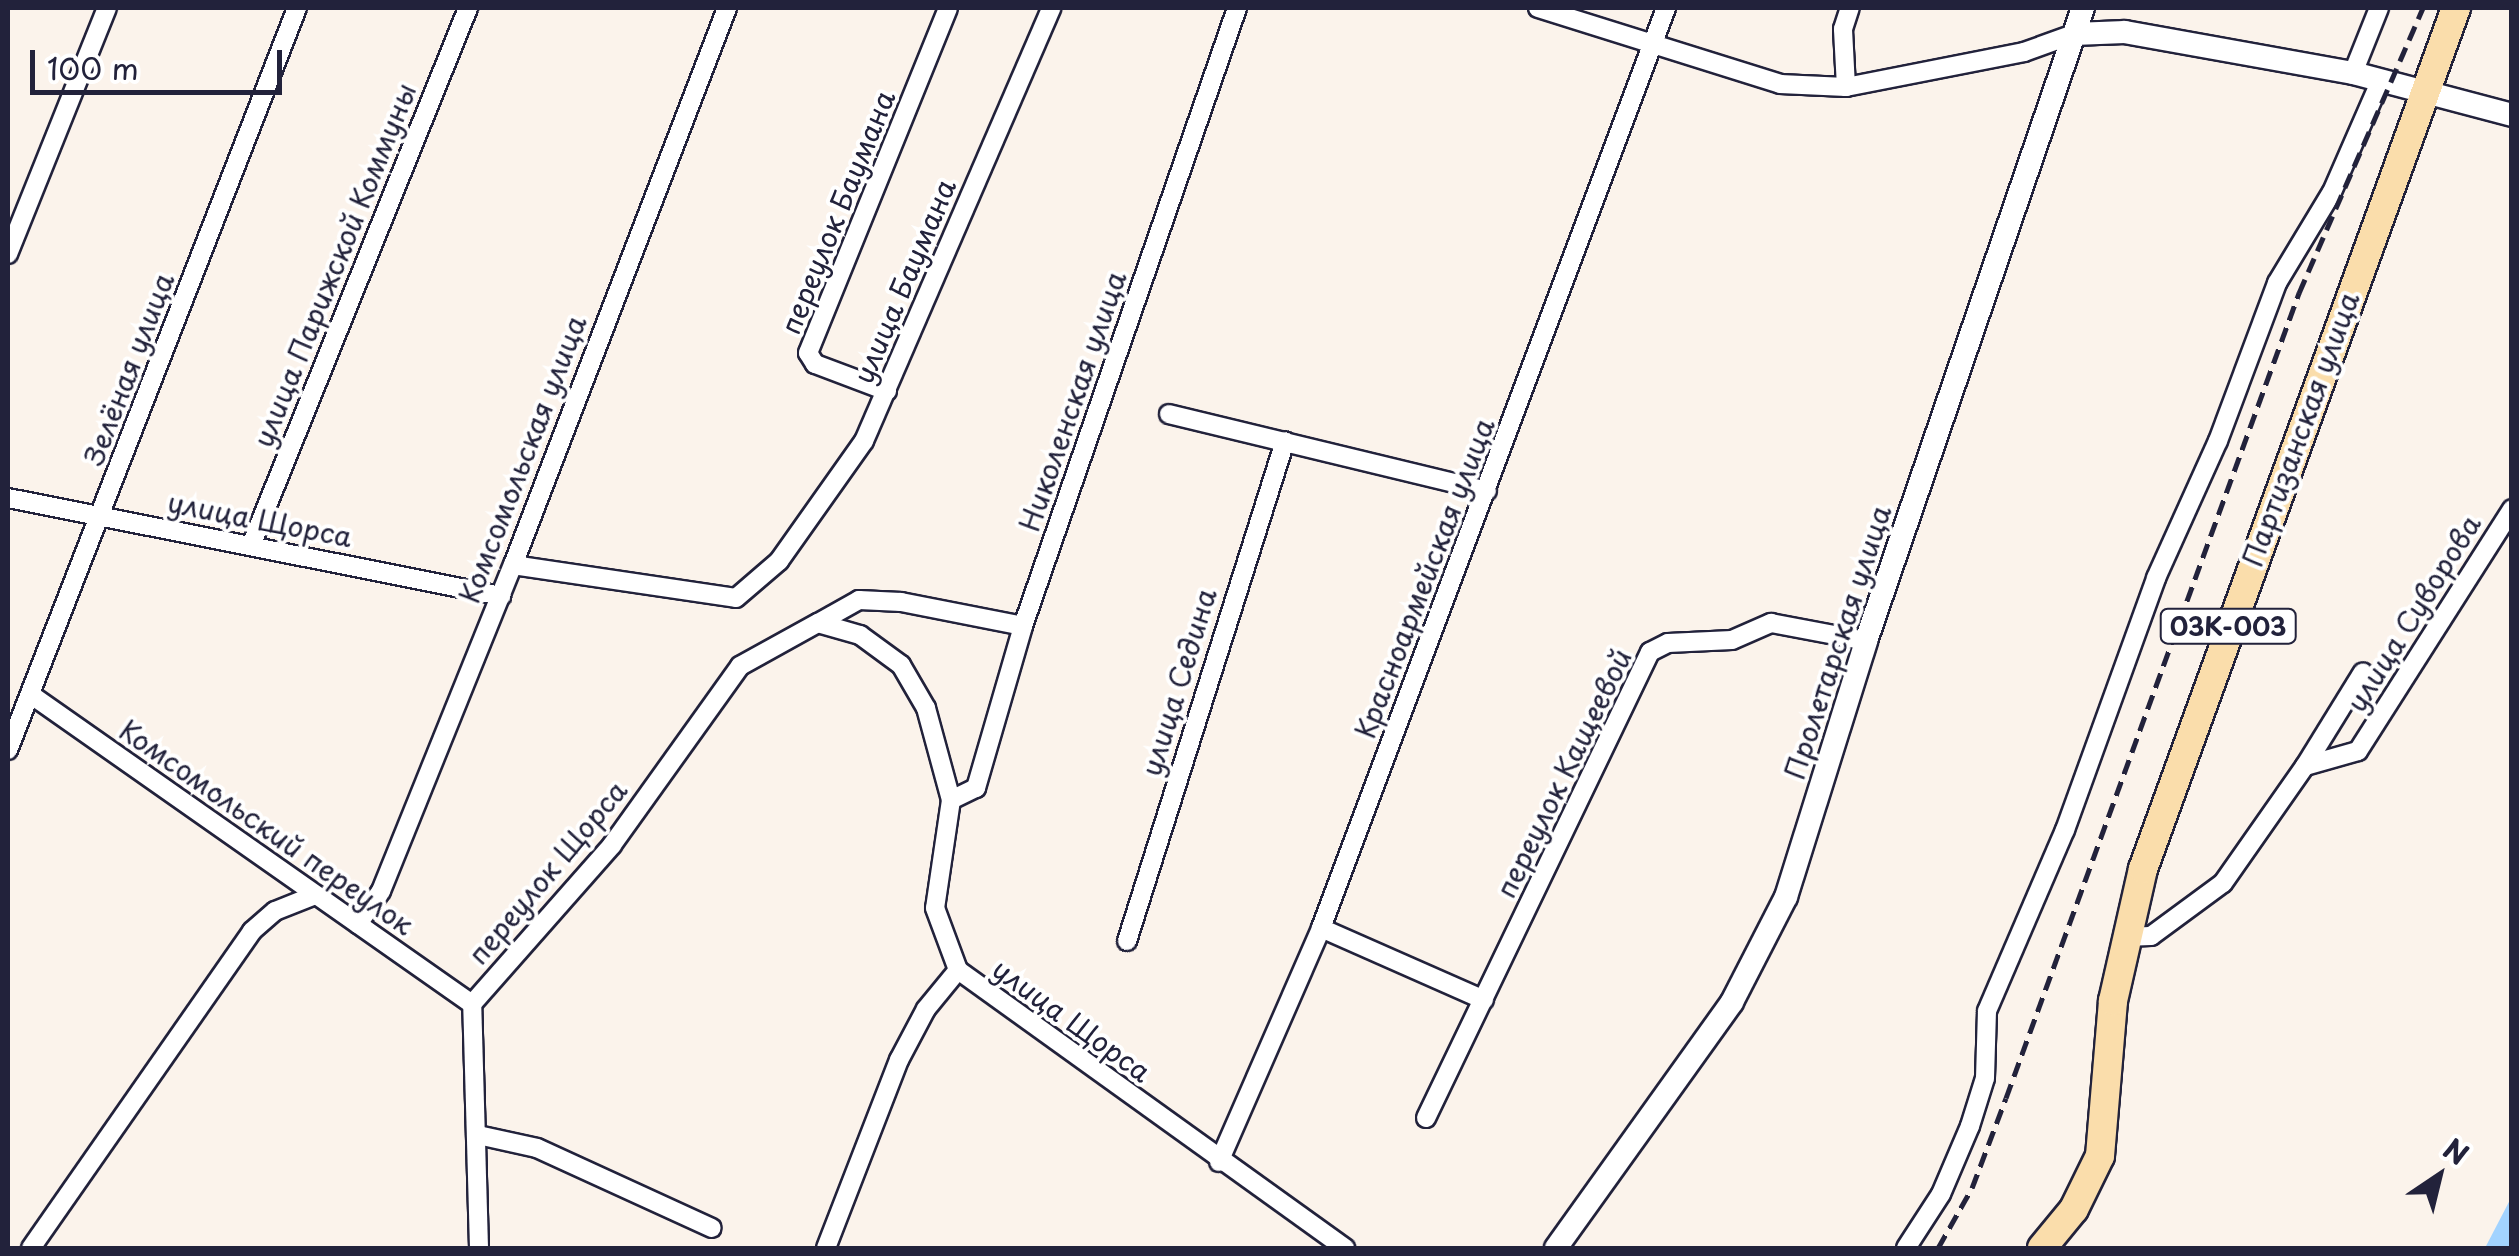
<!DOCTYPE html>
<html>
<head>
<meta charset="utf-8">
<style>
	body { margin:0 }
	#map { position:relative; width:2519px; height:1256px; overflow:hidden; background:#fbf3eb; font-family:"Playpen Sans",sans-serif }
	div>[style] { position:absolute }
	.water>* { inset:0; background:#a2d3ff }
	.roads { filter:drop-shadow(2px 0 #22223b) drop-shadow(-2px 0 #22223b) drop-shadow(0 2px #22223b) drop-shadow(0 -2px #22223b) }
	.minor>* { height:18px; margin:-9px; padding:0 9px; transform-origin:9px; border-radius:9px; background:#fff }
	.tertiary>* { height:22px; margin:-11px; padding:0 11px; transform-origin:11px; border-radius:11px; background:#fff }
	.primary>* { height:28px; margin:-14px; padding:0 14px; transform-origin:14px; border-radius:14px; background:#faddab }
	.rail>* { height:5px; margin-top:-2.5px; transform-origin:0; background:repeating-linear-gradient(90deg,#22223b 0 15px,transparent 0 23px) }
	span { translate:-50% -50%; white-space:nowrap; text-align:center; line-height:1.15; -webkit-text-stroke:8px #fff; paint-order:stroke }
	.shield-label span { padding:2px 8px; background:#fff; border:2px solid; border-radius:8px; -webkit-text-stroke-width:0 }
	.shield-label { font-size:25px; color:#22223b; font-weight:700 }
	.street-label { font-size:28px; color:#22223b }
	.frame { position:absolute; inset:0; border:10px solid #22223b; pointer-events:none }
	.north { position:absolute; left:2389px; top:1126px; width:100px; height:100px; -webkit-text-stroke:8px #fff; paint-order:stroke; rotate:35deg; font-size:28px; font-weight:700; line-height:40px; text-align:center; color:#22223b }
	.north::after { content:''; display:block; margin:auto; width:35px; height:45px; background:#22223b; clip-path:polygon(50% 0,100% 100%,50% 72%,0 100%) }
	.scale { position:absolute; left:30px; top:50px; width:252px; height:45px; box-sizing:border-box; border:5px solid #22223b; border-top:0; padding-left:12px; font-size:30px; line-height:35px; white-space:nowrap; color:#22223b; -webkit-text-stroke:8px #fff; paint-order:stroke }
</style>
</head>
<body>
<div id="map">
	<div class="water">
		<div style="clip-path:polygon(2511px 1198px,2511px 1248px,2485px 1248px)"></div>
	</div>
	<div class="roads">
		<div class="minor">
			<div style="left:1538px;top:8px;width:254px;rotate:17.4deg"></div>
			<div style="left:1780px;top:84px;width:66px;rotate:2.6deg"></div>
			<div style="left:1846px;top:87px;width:181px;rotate:-11.1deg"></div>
			<div style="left:2024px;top:52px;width:53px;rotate:-19.8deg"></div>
			<div style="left:2353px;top:73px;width:70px;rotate:-68.2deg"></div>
			<div style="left:1846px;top:87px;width:58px;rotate:-93deg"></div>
			<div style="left:1843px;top:29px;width:22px;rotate:-72deg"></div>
			<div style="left:8px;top:254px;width:265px;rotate:-68.1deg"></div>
			<div style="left:887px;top:391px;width:77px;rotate:-159.4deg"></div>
			<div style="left:815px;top:364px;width:13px;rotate:-122deg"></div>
			<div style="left:808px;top:353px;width:372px;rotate:-67.9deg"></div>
			<div style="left:1169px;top:414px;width:327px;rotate:13.6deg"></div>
			<div style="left:8px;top:498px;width:503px;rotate:11.24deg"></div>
			<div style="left:252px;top:543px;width:577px;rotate:-68.01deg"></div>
			<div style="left:513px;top:565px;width:225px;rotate:8.4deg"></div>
			<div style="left:736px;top:598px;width:57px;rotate:-40.7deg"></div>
			<div style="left:779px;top:561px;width:147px;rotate:-54.7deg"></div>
			<div style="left:864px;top:441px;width:472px;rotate:-66.6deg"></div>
			<div style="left:818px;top:623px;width:47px;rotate:-29.3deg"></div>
			<div style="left:859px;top:600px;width:42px;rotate:2.7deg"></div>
			<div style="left:901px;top:602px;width:124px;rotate:11.1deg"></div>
			<div style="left:30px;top:694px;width:540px;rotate:35.04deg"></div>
			<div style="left:8px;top:750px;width:796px;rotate:-68.72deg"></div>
			<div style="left:2305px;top:766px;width:110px;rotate:-58.3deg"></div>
			<div style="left:951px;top:800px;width:28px;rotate:-26deg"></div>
			<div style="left:976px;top:788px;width:169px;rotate:-73.8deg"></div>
			<div style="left:1023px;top:626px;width:654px;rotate:-70.9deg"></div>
			<div style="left:358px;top:924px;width:40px;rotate:-55.1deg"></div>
			<div style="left:381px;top:891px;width:352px;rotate:-68deg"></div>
			<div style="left:513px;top:565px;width:597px;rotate:-68.98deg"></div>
			<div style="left:1321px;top:928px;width:178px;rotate:23.8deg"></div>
			<div style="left:2123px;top:937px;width:28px;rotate:-2deg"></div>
			<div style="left:2151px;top:936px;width:89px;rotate:-36.4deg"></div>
			<div style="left:2223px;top:883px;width:143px;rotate:-55deg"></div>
			<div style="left:2305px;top:766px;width:55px;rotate:-15.8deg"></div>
			<div style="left:2358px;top:751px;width:287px;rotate:-57.5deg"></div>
			<div style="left:1127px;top:941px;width:524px;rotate:-72.46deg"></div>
			<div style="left:1426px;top:1118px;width:517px;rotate:-64.33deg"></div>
			<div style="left:1650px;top:652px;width:20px;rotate:-27deg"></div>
			<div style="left:1668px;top:643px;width:64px;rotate:-2.7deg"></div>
			<div style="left:1732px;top:640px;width:43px;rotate:-23.6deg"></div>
			<div style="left:1771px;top:623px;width:97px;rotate:10.7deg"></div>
			<div style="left:478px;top:1135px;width:60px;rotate:12.4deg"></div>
			<div style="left:537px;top:1148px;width:192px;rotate:24.6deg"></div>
			<div style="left:1219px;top:1162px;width:255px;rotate:-66.4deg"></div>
			<div style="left:1321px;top:928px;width:983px;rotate:-69.44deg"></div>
			<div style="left:31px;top:1248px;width:386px;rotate:-55.1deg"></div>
			<div style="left:252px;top:931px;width:30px;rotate:-41deg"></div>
			<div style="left:275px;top:911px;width:43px;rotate:-21.8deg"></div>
			<div style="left:479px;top:1248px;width:244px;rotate:-91.6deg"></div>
			<div style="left:472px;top:1004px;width:212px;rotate:-48.6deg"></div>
			<div style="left:612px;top:845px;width:220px;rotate:-54.4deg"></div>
			<div style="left:740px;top:666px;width:89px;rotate:-28.9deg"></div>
			<div style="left:818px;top:623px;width:44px;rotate:15.9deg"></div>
			<div style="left:860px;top:635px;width:51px;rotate:36.2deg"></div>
			<div style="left:901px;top:665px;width:50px;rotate:59.8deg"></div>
			<div style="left:926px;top:708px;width:95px;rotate:74.8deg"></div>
			<div style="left:951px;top:800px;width:109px;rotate:98.4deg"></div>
			<div style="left:935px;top:908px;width:66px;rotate:69.6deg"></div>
			<div style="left:958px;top:970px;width:477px;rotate:35.7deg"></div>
			<div style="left:826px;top:1248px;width:202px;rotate:-68.8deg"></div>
			<div style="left:899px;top:1060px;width:58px;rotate:-62.1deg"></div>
			<div style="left:926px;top:1009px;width:50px;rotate:-50.6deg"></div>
			<div style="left:1906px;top:1248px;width:64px;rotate:-57.1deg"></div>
			<div style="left:1941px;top:1194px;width:74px;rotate:-66.9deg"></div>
			<div style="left:1970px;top:1126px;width:50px;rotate:-72.6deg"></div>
			<div style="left:1985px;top:1078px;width:67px;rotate:-88.3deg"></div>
			<div style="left:1987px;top:1011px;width:197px;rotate:-66.7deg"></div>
			<div style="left:2065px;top:830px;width:268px;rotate:-70.1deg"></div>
			<div style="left:2156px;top:578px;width:150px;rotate:-65.7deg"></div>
			<div style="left:2218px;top:441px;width:169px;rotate:-69.5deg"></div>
			<div style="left:2277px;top:283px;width:106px;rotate:-58.9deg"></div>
			<div style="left:2332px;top:192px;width:120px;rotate:-66.4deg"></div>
		</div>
		<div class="tertiary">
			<div style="left:2074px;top:34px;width:51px;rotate:-2.2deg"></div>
			<div style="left:2125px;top:32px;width:232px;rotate:10.2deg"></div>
			<div style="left:2353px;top:73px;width:164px;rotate:14.8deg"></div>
			<div style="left:1556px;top:1248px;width:302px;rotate:-54.4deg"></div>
			<div style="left:1732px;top:1002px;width:118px;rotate:-62.8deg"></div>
			<div style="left:1786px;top:897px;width:268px;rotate:-72.6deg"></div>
			<div style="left:1866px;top:641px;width:669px;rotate:-71.08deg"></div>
		</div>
		<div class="primary">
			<div style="left:2042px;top:1248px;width:50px;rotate:-50.6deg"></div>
			<div style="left:2074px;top:1209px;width:59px;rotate:-63.9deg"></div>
			<div style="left:2100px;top:1156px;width:156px;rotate:-85.2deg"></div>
			<div style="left:2113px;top:1001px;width:135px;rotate:-77.2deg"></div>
			<div style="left:2143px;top:869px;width:916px;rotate:-70.02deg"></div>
		</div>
	</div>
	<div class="rail">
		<div style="left:1938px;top:1248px;width:69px;rotate:-60.5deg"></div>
		<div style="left:1972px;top:1188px;width:96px;rotate:-69.3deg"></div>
		<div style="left:2006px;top:1098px;width:857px;rotate:-70deg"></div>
		<div style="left:2299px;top:293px;width:311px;rotate:-66.5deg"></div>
	</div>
	<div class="shield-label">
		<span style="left:2228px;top:626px">03К-003</span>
	</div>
	<div class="street-label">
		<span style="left:837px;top:212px;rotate:-68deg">переулок Баумана</span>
		<span style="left:334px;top:265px;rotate:-68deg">улица Парижской Коммуны</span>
		<span style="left:904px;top:281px;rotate:-67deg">улица Баумана</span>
		<span style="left:128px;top:369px;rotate:-69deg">Зелёная улица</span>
		<span style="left:1072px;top:401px;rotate:-71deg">Николенская улица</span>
		<span style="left:2300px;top:429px;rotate:-70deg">Партизанская улица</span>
		<span style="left:522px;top:459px;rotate:-69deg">Комсомольская улица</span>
		<span style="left:260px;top:519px;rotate:11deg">улица Щорса</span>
		<span style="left:1424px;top:578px;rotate:-69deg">Красноармейская улица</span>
		<span style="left:2413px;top:613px;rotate:-58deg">улица Суворова</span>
		<span style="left:1837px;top:642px;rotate:-72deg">Пролетарская улица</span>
		<span style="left:1178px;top:682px;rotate:-73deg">улица Седина</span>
		<span style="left:1563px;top:773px;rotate:-64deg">переулок Кащеевой</span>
		<span style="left:267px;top:827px;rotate:35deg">Комсомольский переулок</span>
		<span style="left:547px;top:872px;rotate:-50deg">переулок Щорса</span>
		<span style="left:1072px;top:1020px;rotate:36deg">улица Щорса</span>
	</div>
	<div class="frame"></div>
	<div class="north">N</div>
	<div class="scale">100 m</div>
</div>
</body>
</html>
